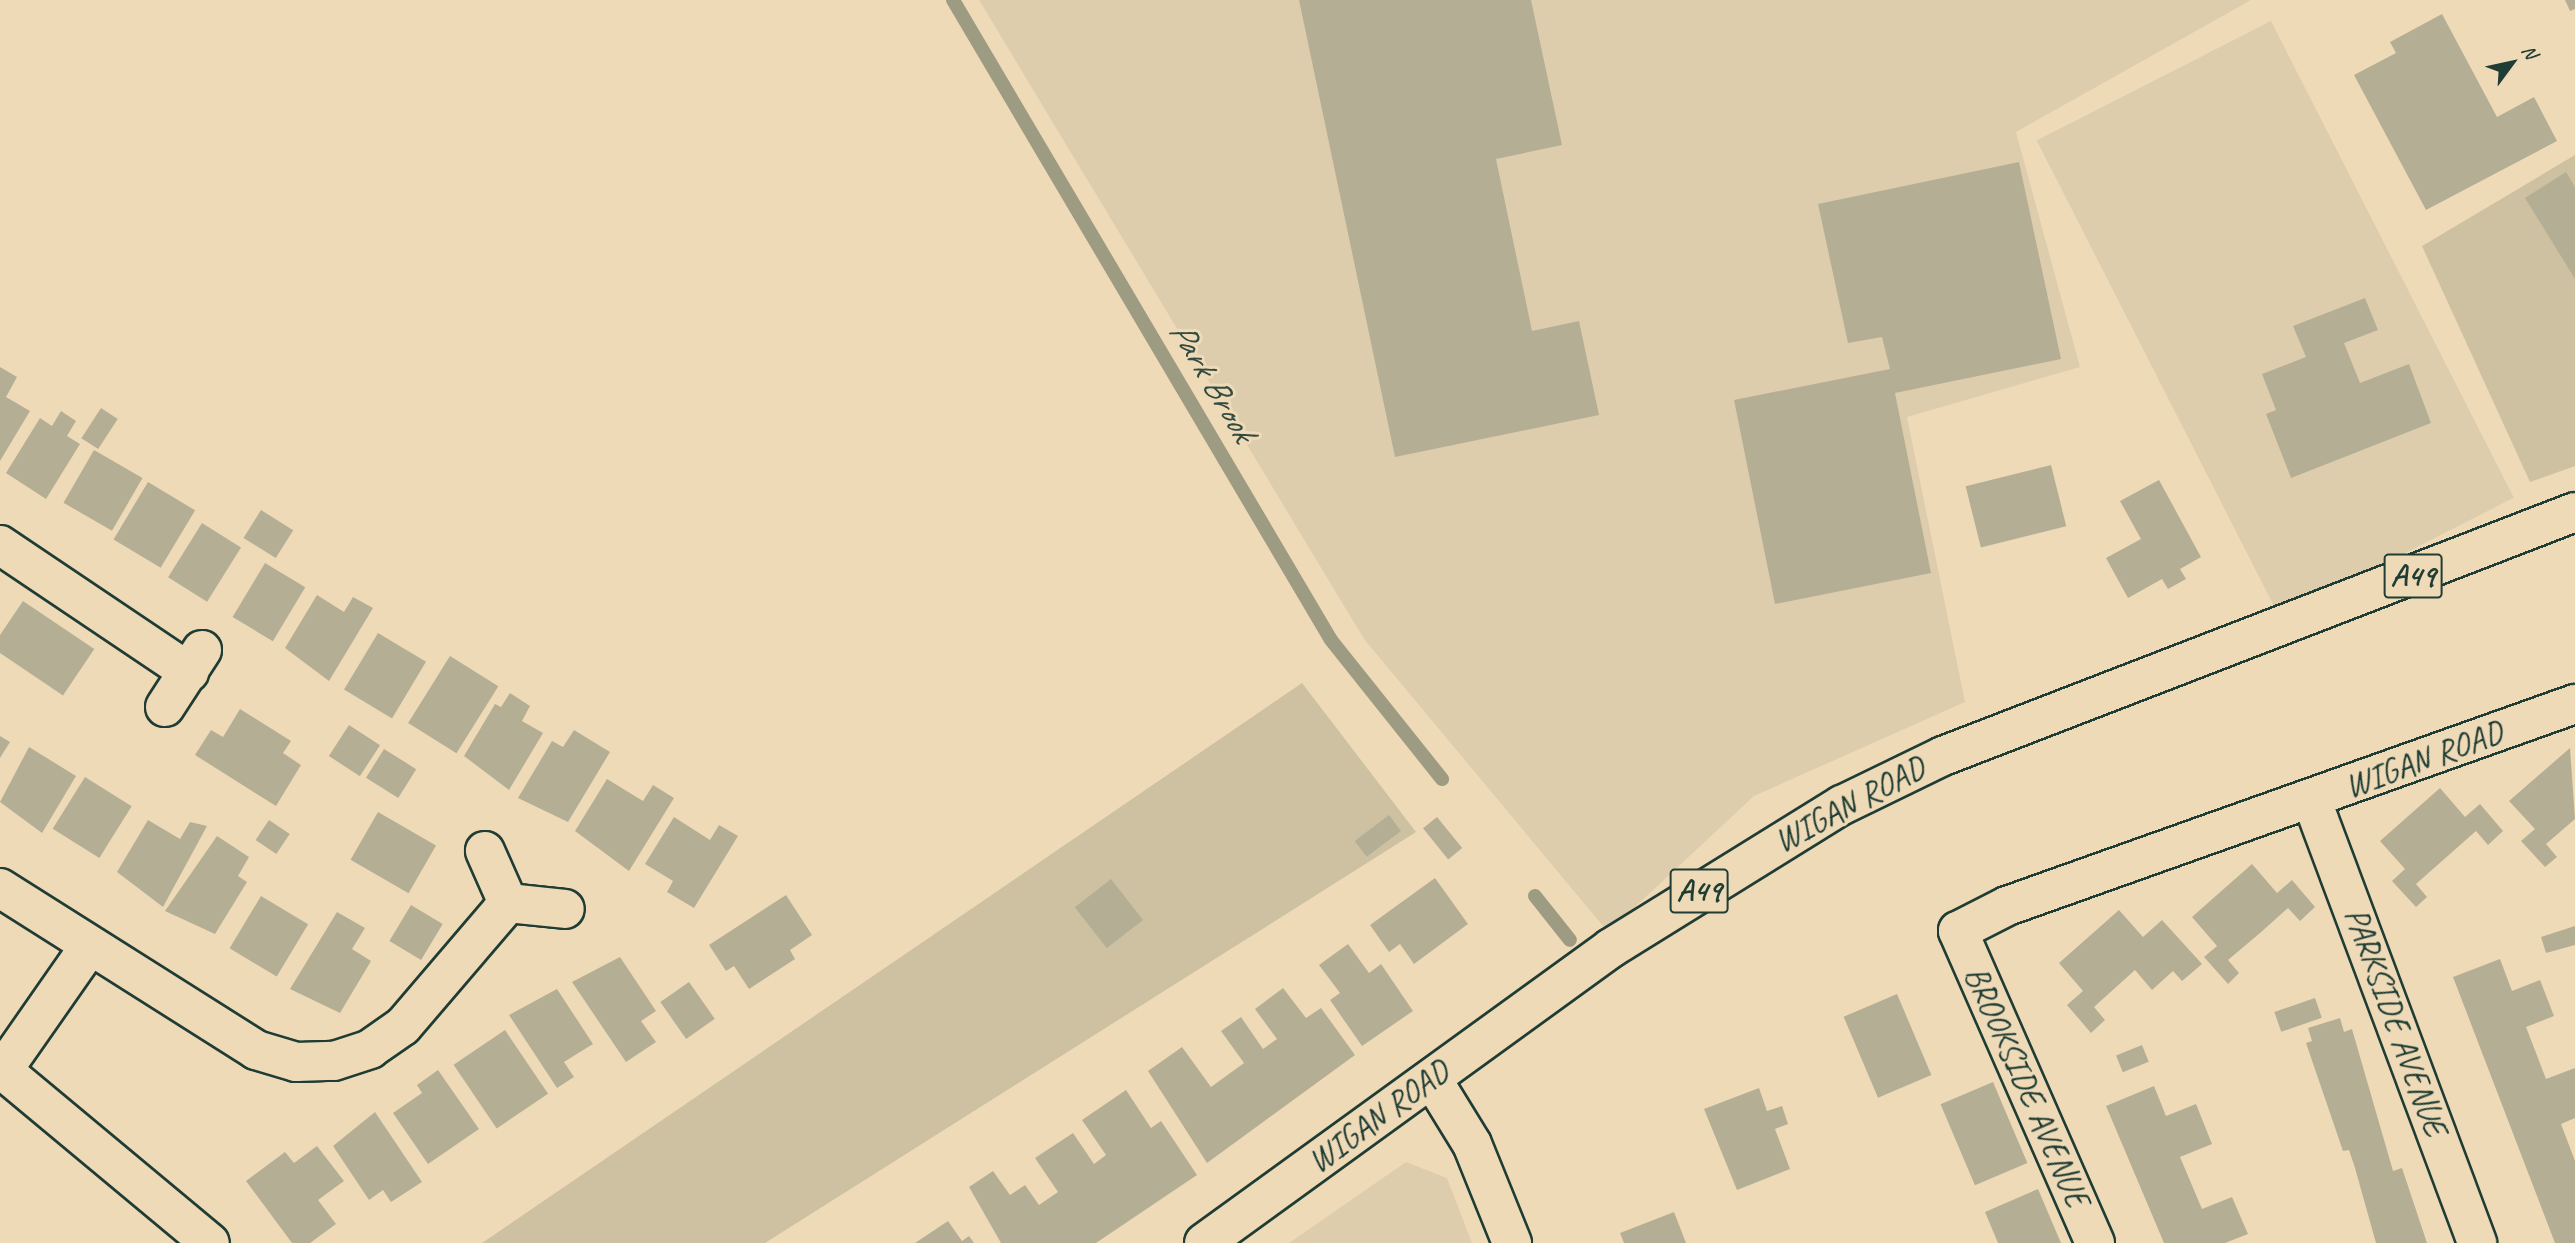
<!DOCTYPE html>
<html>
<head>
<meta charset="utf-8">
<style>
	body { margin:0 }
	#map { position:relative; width:2575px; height:1243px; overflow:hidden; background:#efdab8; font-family:Caveat,sans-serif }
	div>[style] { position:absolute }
	.built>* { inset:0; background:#ddcdad; transform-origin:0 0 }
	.green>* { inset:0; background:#cdc1a2 }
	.stream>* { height:14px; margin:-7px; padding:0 7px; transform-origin:7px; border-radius:7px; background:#9d9c83 }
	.building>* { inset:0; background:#b4af94; transform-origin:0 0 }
	.roads { filter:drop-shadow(2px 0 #1f3d34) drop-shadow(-2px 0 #1f3d34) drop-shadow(0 2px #1f3d34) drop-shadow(0 -2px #1f3d34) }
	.minor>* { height:38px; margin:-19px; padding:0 19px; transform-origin:19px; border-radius:19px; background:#efdab8 }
	.primary>* { height:38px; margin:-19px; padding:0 19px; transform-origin:19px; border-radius:19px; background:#efdab8 }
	span { translate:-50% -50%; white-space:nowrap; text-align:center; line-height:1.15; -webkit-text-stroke:6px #efdab8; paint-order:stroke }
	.shield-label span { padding:2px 5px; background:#efdab8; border:2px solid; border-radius:5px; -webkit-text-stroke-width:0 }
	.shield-label { font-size:32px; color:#1f3d34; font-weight:700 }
	.street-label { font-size:33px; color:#1f3d34 }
	.water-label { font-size:35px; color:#324b40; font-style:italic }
	.north { position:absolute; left:2477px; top:28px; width:70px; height:70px; -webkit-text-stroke:5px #efdab8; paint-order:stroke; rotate:57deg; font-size:19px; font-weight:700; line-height:28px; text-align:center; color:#1f3d34 }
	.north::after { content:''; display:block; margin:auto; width:24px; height:32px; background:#1f3d34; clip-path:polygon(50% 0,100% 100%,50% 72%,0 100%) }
</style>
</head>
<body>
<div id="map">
	<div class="built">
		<div style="clip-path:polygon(979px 0,2251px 0,2016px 132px,2080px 367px,1907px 417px,1965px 702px,1754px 796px,1608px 932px,1364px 639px)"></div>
		<div style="left:2271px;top:21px;width:535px;height:263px;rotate:63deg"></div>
		<div style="clip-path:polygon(1406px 1162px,1447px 1178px,1472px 1243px,1289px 1243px)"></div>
	</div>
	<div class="green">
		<div style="clip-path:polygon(2575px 155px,2575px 466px,2530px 482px,2422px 246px)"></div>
		<div style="clip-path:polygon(1302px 683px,1416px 832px,765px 1243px,482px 1243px)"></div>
	</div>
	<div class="stream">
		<div style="left:953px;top:0;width:743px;rotate:59.43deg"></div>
		<div style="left:1331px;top:640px;width:178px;rotate:51.4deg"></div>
		<div style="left:1535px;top:896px;width:56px;rotate:51.5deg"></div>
	</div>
	<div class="building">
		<div style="clip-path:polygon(1299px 0,1531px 0,1562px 145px,1496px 159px,1532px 331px,1579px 321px,1599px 415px,1395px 457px)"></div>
		<div style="clip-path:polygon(2565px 0,2575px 0,2575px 9px,2570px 11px)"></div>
		<div style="clip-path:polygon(2442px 14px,2497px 117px,2534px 97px,2557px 141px,2426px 210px,2354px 75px,2396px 53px,2390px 42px)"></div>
		<div style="clip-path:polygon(2019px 162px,2061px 359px,1895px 393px,1931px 573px,1775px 604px,1734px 400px,1890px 369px,1882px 337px,1848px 343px,1818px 204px)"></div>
		<div style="clip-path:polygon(2566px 172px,2575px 187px,2575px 279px,2525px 198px)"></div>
		<div style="clip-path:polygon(2365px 298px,2378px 330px,2344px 343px,2360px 383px,2409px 364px,2431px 423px,2291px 478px,2266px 414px,2276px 410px,2262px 374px,2306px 357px,2293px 326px)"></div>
		<div style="clip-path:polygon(0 367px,17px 377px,6px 397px,30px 411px,0 461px)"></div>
		<div style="left:101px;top:408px;width:20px;height:36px;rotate:33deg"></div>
		<div style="clip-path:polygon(61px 411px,76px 421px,67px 436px,80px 444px,46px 499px,6px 473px,40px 418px,52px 426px)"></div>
		<div style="left:94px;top:450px;width:56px;height:61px;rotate:30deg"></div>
		<div style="left:2051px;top:465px;width:63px;height:88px;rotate:76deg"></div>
		<div style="clip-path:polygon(2159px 480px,2201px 557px,2180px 569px,2186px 579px,2168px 589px,2162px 579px,2128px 598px,2106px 558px,2141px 539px,2120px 501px)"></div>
		<div style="left:148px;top:482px;width:55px;height:67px;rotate:31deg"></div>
		<div style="left:261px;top:510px;width:38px;height:33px;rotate:32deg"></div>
		<div style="left:202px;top:523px;width:46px;height:64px;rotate:32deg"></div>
		<div style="left:265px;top:563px;width:47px;height:63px;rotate:31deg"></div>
		<div style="clip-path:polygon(317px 595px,344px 612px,353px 597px,373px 608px,329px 681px,285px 648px)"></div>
		<div style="left:23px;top:601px;width:86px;height:56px;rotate:34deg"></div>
		<div style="left:378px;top:633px;width:56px;height:66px;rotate:31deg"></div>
		<div style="left:450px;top:656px;width:57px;height:79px;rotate:32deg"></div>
		<div style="clip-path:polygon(510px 693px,530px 706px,522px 721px,543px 733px,509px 790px,464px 756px,495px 704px,501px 707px)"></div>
		<div style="clip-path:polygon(240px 709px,291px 741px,283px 753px,301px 765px,276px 806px,195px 755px,211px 730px,223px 737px)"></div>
		<div style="left:349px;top:725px;width:37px;height:37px;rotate:33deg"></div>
		<div style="clip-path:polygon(574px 730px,610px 752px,568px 822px,518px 798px,552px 741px,563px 747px)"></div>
		<div style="clip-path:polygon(0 736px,10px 742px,0 758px)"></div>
		<div style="clip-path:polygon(29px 747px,76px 776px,42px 833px,0 802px)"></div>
		<div style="clip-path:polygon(2570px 748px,2575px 819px,2546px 844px,2557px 857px,2545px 867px,2521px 841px,2535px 829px,2509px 801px)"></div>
		<div style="left:384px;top:749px;width:38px;height:34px;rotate:32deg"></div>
		<div style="left:85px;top:777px;width:55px;height:61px;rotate:32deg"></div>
		<div style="clip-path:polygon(607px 779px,643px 801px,653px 785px,674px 798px,629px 871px,575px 831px)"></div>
		<div style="clip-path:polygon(2440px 788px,2465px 817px,2480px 804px,2503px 831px,2488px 845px,2476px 831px,2416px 884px,2427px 897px,2416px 907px,2392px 881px,2405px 869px,2380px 841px)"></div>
		<div style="left:378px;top:812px;width:67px;height:55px;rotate:30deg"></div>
		<div style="left:1389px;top:815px;width:20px;height:43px;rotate:53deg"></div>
		<div style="clip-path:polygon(674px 817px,710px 840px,719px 825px,738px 836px,694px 908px,667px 892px,673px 881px,645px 864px)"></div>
		<div style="left:1437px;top:817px;width:40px;height:18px;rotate:51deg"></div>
		<div style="clip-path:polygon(148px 820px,180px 839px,190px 822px,207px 826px,163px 907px,117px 872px)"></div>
		<div style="left:269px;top:820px;width:25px;height:24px;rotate:34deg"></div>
		<div style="clip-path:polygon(217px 836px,249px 857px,238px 876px,247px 882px,215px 934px,165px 911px)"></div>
		<div style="clip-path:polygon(2252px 864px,2277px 893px,2292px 880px,2315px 907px,2300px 921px,2288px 908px,2260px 933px,2228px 960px,2239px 973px,2228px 984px,2204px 957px,2217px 946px,2192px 917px)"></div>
		<div style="clip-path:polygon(1435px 878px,1468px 924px,1414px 964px,1400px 944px,1389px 952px,1370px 925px)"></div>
		<div style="left:1111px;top:879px;width:52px;height:46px;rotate:52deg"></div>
		<div style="clip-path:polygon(786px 895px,812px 935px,790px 950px,795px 959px,749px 989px,734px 966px,726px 971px,709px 945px)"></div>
		<div style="left:261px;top:896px;width:55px;height:61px;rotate:31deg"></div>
		<div style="left:411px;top:905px;width:37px;height:42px;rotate:31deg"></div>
		<div style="clip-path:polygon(2119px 910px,2143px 937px,2162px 920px,2202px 964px,2182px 981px,2173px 971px,2152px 990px,2135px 970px,2094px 1007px,2105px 1020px,2091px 1033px,2067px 1005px,2083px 991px,2059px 963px)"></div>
		<div style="clip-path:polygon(337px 912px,365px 928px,352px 949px,371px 961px,340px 1013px,290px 989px)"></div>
		<div style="clip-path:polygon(2575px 926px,2575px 945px,2546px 953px,2541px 937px)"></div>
		<div style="clip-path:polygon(1348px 944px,1369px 973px,1381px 964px,1413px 1011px,1362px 1046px,1330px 1000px,1340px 993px,1319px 965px)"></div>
		<div style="clip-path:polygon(620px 957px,656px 1011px,641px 1021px,656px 1042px,626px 1062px,572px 982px)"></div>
		<div style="clip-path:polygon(2500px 959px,2512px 991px,2540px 980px,2554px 1016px,2526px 1027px,2546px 1079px,2575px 1068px,2575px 1118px,2561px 1124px,2575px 1161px,2575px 1243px,2555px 1243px,2453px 977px)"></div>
		<div style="left:689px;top:982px;width:45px;height:35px;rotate:55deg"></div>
		<div style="clip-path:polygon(1283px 988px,1306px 1018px,1321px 1008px,1355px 1055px,1207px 1163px,1148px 1071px,1182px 1047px,1211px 1087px,1244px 1063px,1221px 1031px,1241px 1017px,1263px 1049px,1277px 1039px,1255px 1009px)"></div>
		<div style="clip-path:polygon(557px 989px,593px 1044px,564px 1062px,574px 1077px,557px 1088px,509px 1015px)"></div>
		<div style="left:1897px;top:994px;width:88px;height:58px;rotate:67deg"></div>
		<div style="left:2315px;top:998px;width:21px;height:43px;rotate:71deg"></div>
		<div style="clip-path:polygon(2340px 1018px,2344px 1032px,2352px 1029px,2393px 1171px,2402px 1168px,2427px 1243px,2376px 1243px,2355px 1168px,2349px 1150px,2343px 1151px,2306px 1043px,2312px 1041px,2308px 1028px)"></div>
		<div style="left:505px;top:1030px;width:77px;height:62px;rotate:56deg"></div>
		<div style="left:2142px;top:1045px;width:18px;height:28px;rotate:68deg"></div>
		<div style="clip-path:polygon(438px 1070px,479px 1129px,428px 1164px,393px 1113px,422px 1093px,417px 1085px)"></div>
		<div style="left:1993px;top:1082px;width:88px;height:57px;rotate:67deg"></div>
		<div style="clip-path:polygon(2154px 1086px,2166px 1116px,2196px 1104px,2212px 1144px,2180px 1157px,2202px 1209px,2232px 1197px,2248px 1234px,2225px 1243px,2164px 1243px,2106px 1106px)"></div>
		<div style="clip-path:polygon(1759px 1088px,1767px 1111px,1782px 1106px,1788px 1124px,1775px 1129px,1790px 1169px,1737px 1190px,1704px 1109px)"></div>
		<div style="clip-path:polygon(1126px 1090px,1151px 1128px,1161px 1121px,1197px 1175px,1096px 1243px,1001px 1243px,969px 1187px,993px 1171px,1010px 1195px,1025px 1185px,1039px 1205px,1058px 1192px,1035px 1158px,1073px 1133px,1094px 1164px,1106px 1155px,1082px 1120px)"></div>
		<div style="clip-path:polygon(375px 1112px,422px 1182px,391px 1202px,383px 1190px,369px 1200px,333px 1146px)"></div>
		<div style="clip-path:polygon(317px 1146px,344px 1181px,318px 1200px,336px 1224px,310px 1243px,292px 1243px,246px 1181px,285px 1152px,294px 1163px)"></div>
		<div style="clip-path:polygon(2038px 1189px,2061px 1243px,1998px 1243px,1985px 1212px)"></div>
		<div style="clip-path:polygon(1674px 1212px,1686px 1243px,1624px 1243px,1620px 1233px)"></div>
		<div style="clip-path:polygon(948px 1221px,962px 1241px,969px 1236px,974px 1243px,915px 1243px)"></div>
	</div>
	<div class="roads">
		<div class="minor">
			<div style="left:0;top:545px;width:228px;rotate:33.9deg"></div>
			<div style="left:165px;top:707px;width:68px;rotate:-57deg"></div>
			<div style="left:2312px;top:801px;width:472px;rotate:69.5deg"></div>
			<div style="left:0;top:888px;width:303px;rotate:32.3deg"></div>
			<div style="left:256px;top:1050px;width:42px;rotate:16.7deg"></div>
			<div style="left:296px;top:1062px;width:38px;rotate:-2deg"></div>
			<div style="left:334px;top:1061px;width:38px;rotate:-18deg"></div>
			<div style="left:370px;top:1049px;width:40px;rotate:-34.9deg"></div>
			<div style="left:403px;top:1026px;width:162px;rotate:-49.5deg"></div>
			<div style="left:508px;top:903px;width:57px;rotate:-113.9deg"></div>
			<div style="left:508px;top:903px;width:57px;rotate:6deg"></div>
			<div style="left:0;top:1068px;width:273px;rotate:39.8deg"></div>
			<div style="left:3px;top:1070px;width:149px;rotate:-55.1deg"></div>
			<div style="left:1432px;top:1079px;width:76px;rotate:58.4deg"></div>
			<div style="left:1472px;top:1144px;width:107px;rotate:68deg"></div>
			<div style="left:2095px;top:1243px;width:341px;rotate:-113.7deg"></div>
			<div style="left:1958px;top:931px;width:55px;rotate:-27deg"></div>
			<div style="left:2007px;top:906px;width:603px;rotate:-19.58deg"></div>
		</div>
		<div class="primary">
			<div style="left:1204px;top:1243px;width:503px;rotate:-35.94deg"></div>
			<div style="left:1611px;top:948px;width:272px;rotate:-31.8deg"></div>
			<div style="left:1842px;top:805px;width:112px;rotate:-25.9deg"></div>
			<div style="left:1943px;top:756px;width:677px;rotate:-21.11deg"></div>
		</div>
	</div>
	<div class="shield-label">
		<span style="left:2413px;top:576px">A49</span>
		<span style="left:1699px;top:891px">A49</span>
	</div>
	<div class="street-label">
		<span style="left:2424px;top:760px;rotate:-20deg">WIGAN ROAD</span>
		<span style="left:1850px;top:805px;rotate:-28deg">WIGAN ROAD</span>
		<span style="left:2395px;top:1022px;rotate:70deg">PARKSIDE AVENUE</span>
		<span style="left:2026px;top:1087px;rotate:66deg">BROOKSIDE AVENUE</span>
		<span style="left:1379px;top:1117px;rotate:-36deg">WIGAN ROAD</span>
	</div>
	<div class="water-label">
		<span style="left:1212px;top:381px;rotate:59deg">Park Brook</span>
	</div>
	<div class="north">N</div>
</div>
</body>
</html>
